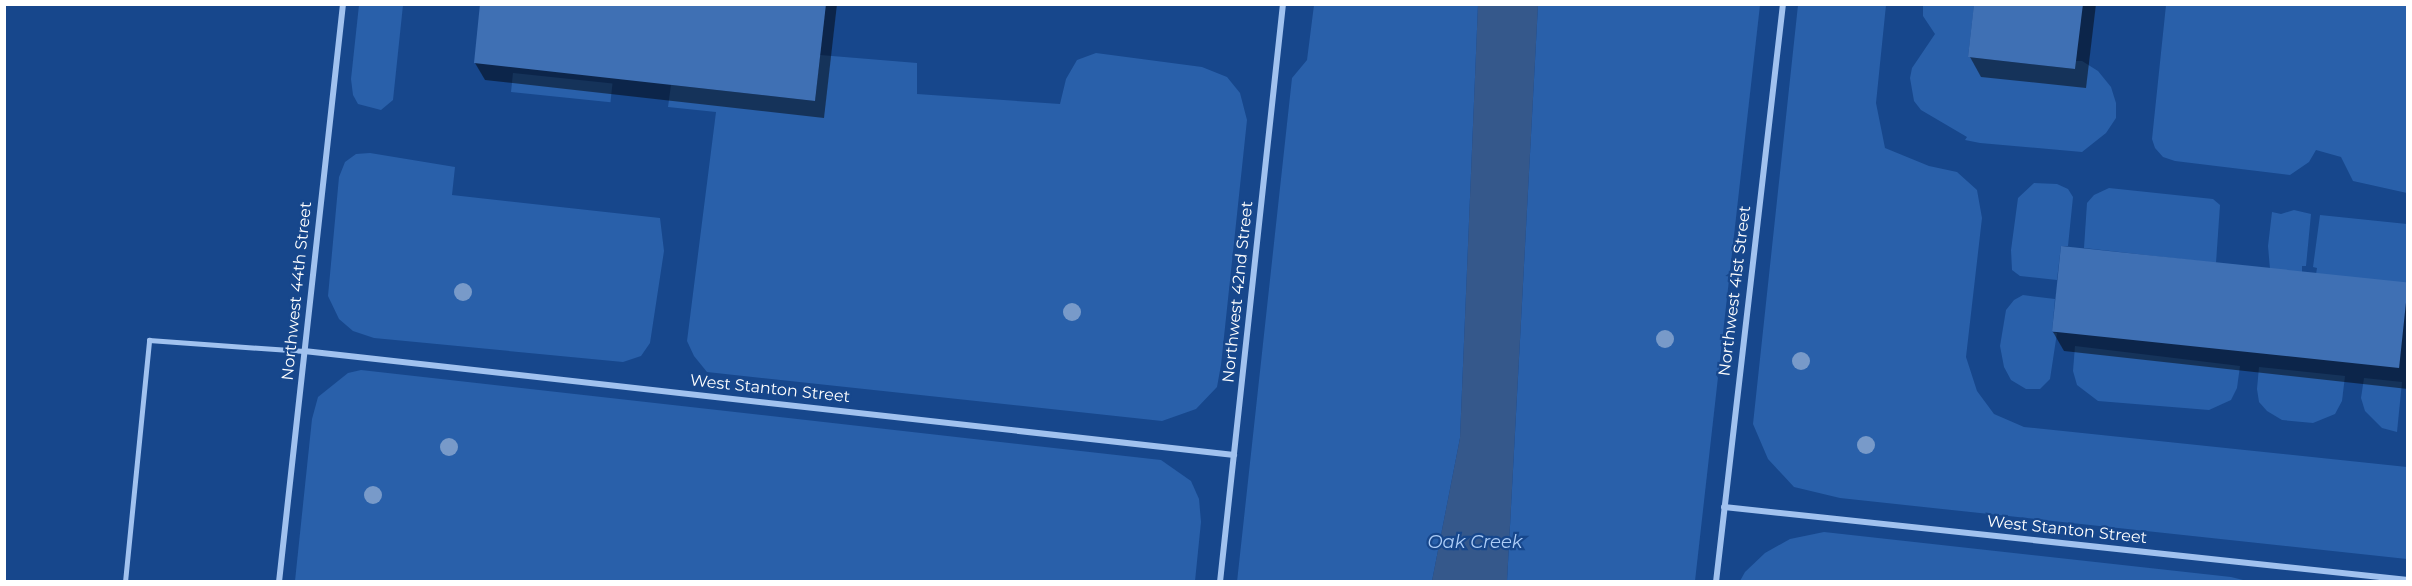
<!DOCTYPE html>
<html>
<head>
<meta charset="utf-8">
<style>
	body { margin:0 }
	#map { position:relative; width:2412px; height:586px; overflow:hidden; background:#17478c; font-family:Montserrat,sans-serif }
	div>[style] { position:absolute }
	.green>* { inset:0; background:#2960aa; transform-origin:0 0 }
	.water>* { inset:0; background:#35588b }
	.shadow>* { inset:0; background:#0007 }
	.building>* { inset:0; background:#3f70b4; transform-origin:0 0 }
	.service>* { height:4.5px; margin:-2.25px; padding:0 2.25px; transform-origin:2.25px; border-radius:2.25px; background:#a1c2ef }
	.minor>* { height:6px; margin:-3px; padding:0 3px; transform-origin:3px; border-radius:3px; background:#a1c2ef }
	.trees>* { width:18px; height:18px; margin:-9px; border-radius:50%; background:#789ac9 }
	span { translate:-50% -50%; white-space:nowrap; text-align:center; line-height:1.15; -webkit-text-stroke:4.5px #17478c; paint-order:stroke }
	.street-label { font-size:16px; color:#fff }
	.water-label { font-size:18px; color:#acccf6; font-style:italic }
	.frame { position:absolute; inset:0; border:6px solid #fff; pointer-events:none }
</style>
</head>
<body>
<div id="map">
	<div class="green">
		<div style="clip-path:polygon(359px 5px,403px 5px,393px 100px,381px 110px,358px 104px,353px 95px,351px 79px)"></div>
		<div style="clip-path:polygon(1314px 5px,1478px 5px,1460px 438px,1432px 581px,1237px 582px,1292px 78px,1307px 60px)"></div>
		<div style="clip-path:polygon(1538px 5px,1760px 5px,1695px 581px,1507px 582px)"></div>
		<div style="clip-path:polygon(1798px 5px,1886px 5px,1876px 103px,1885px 148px,1929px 166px,1957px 172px,1977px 190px,1982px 218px,1966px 357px,1977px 391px,1994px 414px,2024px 427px,2407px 467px,2407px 559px,1840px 498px,1794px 487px,1768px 459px,1753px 424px)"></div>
		<div style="clip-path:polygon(1923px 5px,1974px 5px,1968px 57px,2075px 69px,2076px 61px,2082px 61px,2098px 71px,2111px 87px,2116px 103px,2116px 118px,2106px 133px,2082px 152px,1980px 143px,1965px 140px,1967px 137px,1921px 110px,1914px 101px,1910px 78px,1912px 68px,1935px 34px,1923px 16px)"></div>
		<div style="clip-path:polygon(2166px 5px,2407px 5px,2407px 193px,2353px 181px,2341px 157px,2316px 150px,2309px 162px,2290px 175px,2175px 161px,2163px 157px,2155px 148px,2152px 139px)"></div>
		<div style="clip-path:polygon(1096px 53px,1202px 67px,1227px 77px,1240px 93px,1247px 120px,1221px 365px,1217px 387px,1196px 409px,1162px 421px,707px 372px,694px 356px,687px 341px,716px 112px,668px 107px,671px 85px,815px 101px,820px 55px,917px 63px,917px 94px,1060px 104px,1066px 79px,1077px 60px)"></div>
		<div style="left:513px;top:73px;width:100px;height:19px;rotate:6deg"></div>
		<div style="clip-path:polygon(370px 153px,455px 167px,452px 195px,660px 218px,664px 251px,650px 343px,641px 356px,623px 362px,374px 338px,353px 331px,339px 319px,328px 296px,339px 177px,345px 162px,356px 154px)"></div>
		<div style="clip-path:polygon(2034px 183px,2057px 184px,2068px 189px,2073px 197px,2068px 246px,2061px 246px,2057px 280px,2020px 276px,2012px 270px,2011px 250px,2018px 198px)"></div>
		<div style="clip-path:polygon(2109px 188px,2213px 199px,2220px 205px,2216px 263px,2084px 248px,2087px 203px,2094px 195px)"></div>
		<div style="clip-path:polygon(2294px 210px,2311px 214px,2306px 266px,2302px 266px,2302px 272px,2270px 269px,2268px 246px,2272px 212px,2281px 214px)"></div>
		<div style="clip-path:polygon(2320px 215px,2407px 224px,2406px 284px,2316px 274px,2317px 268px,2313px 267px)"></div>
		<div style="clip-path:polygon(2023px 295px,2055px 299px,2052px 332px,2057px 333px,2050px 379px,2040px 389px,2026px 389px,2011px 380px,2004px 367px,2000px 346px,2006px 310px,2014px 300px)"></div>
		<div style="clip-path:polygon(2075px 346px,2240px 366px,2237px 388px,2231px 400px,2209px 410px,2098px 401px,2077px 385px,2073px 371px)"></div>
		<div style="clip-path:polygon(2259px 367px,2345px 376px,2342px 401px,2335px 414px,2313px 423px,2282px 420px,2267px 411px,2259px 402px,2257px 389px)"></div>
		<div style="clip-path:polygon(361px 370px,1161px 460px,1191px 481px,1199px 499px,1201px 522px,1195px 581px,295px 581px,312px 419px,318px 397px,348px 373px)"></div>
		<div style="clip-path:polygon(2364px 378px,2402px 382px,2397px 432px,2382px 428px,2365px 411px,2361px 398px)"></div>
		<div style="clip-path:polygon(1824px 532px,2231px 577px,2247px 581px,1740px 581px,1745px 572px,1765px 553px,1790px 539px)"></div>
	</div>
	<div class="water">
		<div style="clip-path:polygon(1478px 5px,1538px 5px,1507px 581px,1432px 581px,1460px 438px)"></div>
	</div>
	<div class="shadow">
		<div style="clip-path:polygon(482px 4px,837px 4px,824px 118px,485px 80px,475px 63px)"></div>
		<div style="clip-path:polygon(1976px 4px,2096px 4px,2086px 88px,1981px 77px,1970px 57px)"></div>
		<div style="clip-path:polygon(2408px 286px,2408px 389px,2064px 351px,2053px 332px)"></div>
	</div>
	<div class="building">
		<div style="clip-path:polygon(480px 4px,826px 4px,815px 101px,474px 63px)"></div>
		<div style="clip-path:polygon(1974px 4px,2083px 4px,2075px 69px,1968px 57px)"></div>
		<div style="left:2061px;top:246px;width:349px;height:86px;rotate:6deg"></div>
	</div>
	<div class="service">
		<div style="left:125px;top:582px;width:243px;rotate:-84.3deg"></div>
		<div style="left:149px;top:340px;width:155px;rotate:4.1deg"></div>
	</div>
	<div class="minor">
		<div style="left:304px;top:351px;width:936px;rotate:6.38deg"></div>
		<div style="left:1724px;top:507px;width:688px;rotate:6.09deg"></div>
		<div style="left:279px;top:582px;width:582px;rotate:-83.68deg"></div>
		<div style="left:1220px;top:582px;width:581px;rotate:-83.78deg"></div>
		<div style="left:1716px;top:582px;width:582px;rotate:-83.39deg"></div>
	</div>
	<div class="trees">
		<div style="left:463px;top:292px"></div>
		<div style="left:1072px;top:312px"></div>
		<div style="left:1665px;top:339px"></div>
		<div style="left:1801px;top:361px"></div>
		<div style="left:1866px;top:445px"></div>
		<div style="left:449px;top:447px"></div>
		<div style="left:373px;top:495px"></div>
	</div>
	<div class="street-label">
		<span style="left:297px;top:291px;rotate:-84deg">Northwest 44th Street</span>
		<span style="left:1735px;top:291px;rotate:-83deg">Northwest 41st Street</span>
		<span style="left:1238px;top:292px;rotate:-84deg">Northwest 42nd Street</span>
		<span style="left:770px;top:389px;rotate:6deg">West Stanton Street</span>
		<span style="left:2067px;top:530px;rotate:6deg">West Stanton Street</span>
	</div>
	<div class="water-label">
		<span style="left:1475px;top:542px">Oak Creek</span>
	</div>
	<div class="frame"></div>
</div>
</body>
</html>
